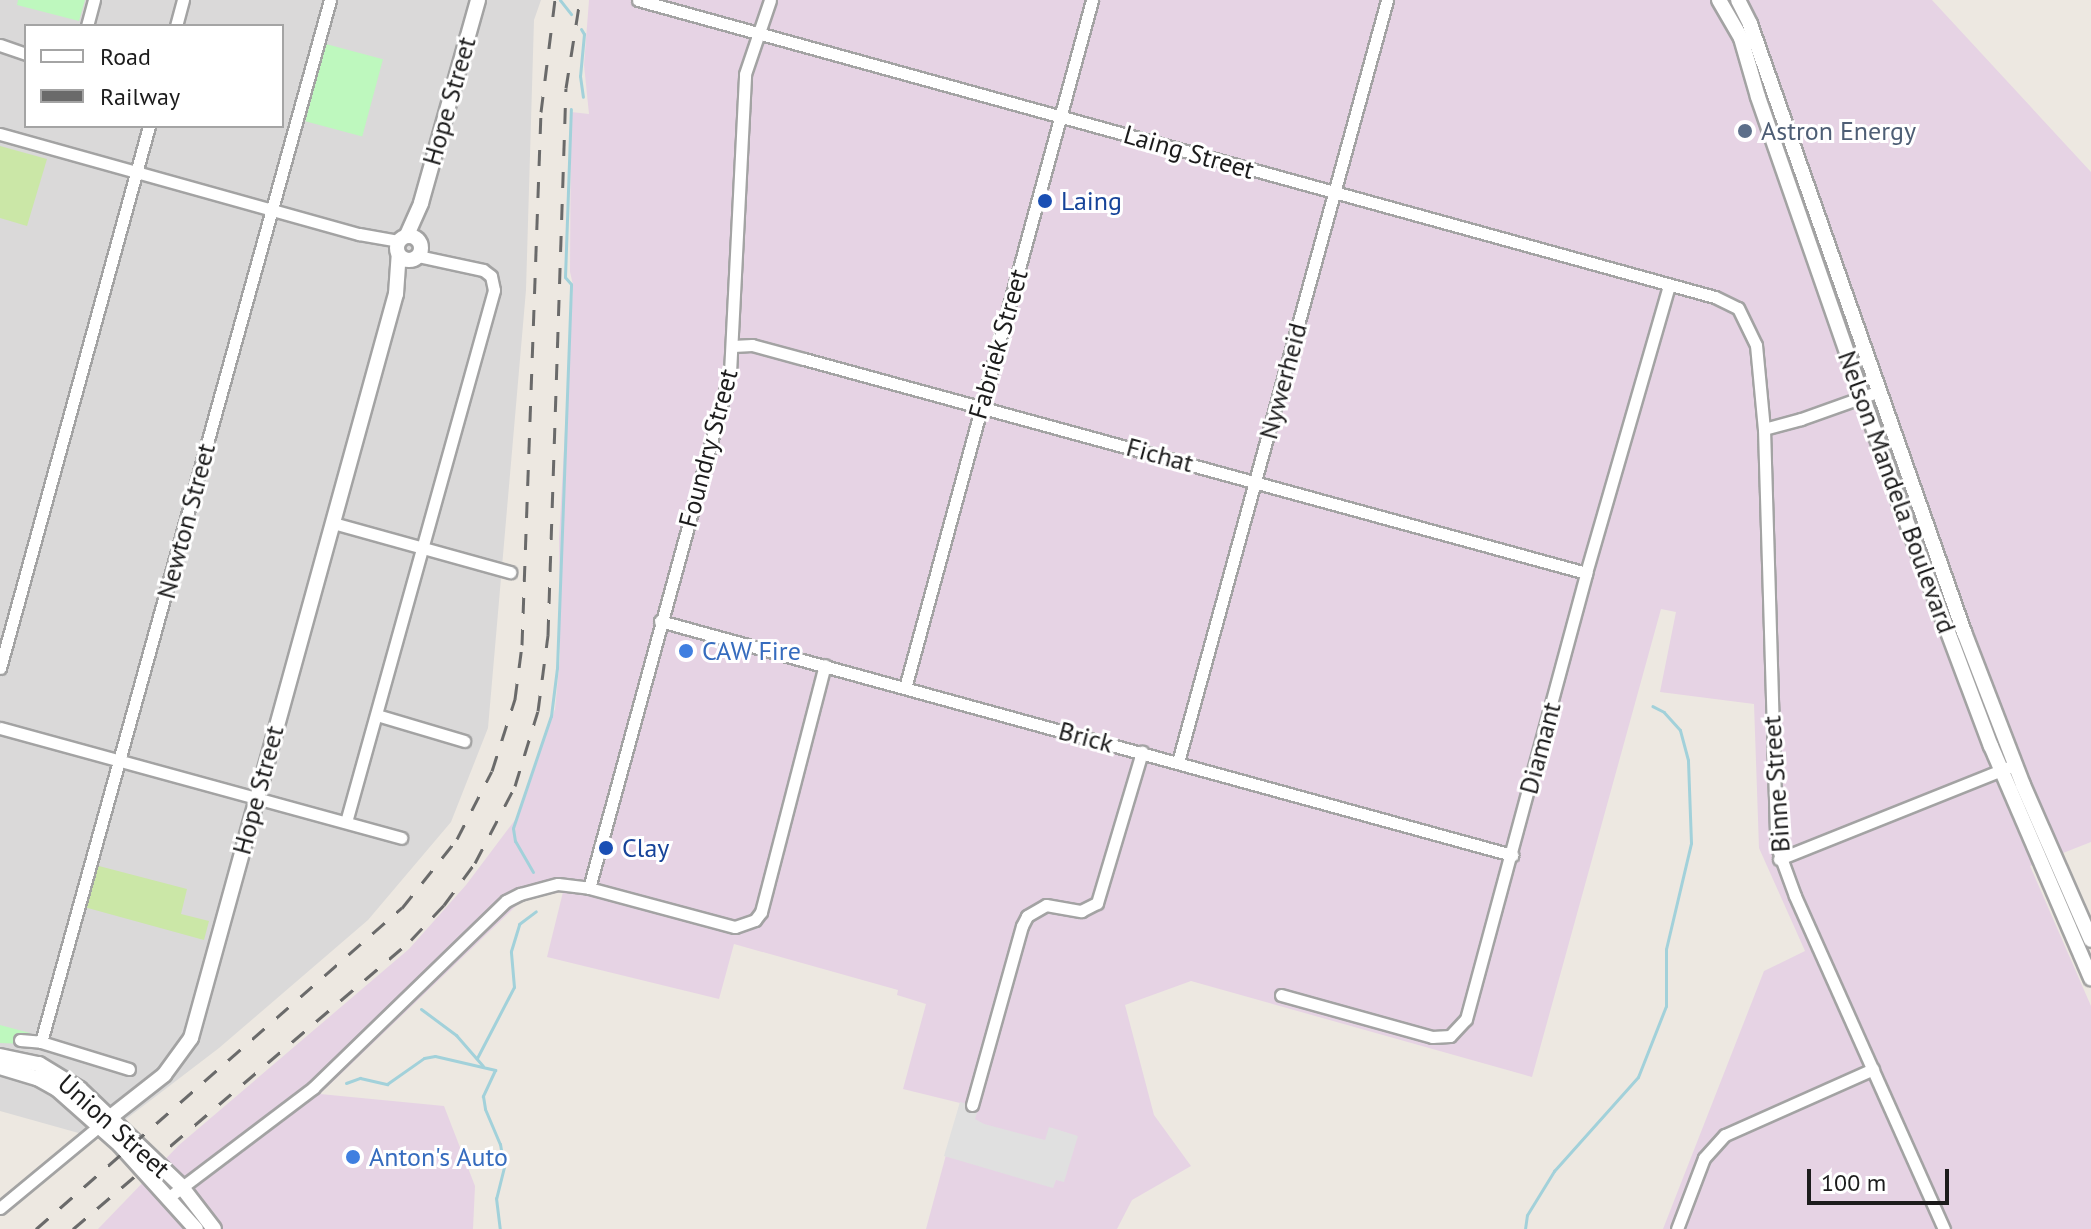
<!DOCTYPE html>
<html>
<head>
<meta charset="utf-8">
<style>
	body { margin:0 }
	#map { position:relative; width:2091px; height:1229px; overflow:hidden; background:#ede8e1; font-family:"PT Sans",sans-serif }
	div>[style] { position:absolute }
	.residential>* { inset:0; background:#dad9d9 }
	.industrial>* { inset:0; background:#e6d3e4 }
	.grass>* { inset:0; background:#cbe7a7 }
	.park>* { inset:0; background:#bef8be; transform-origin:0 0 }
	.parking>* { inset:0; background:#e0e0e0 }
	.stream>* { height:3px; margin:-1.5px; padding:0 1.5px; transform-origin:1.5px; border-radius:1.5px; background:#a2d1da }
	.roads { filter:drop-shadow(2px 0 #a3a3a3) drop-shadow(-2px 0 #a3a3a3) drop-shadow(0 2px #a3a3a3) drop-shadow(0 -2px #a3a3a3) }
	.minor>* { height:11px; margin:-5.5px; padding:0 5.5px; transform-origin:5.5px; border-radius:5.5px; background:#fff }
	.tertiary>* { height:14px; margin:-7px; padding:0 7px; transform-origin:7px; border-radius:7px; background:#fff }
	.tertiary>.ring { margin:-7px; padding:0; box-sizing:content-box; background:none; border:14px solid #fff; border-radius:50% }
	.rail>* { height:3px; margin-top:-1.5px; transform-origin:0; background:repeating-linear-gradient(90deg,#6a6a6a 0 16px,transparent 0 32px) }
	.dots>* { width:22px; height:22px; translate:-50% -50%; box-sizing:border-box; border:4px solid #fff; border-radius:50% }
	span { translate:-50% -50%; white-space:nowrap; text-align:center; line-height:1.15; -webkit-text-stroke:6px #fff; paint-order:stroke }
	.street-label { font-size:26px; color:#1c1c1c }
	.service-label { font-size:26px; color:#4e5e75 }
	.left { translate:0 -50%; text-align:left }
	.transit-label { font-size:26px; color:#164399 }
	.shop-label { font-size:26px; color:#366cbe }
	.legend { position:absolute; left:24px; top:24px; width:260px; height:104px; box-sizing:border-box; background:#fff; border:2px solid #a4a4a4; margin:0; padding:10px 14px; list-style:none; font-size:24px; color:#1c1c1c }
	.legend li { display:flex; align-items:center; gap:16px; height:40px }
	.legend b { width:40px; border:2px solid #a4a4a4 }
	.scale { position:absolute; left:1807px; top:1169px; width:142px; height:36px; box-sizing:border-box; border:4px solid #1c1c1c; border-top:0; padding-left:10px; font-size:24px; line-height:28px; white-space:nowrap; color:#1c1c1c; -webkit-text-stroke:6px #fff; paint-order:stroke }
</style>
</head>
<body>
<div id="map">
	<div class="residential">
		<div style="clip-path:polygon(evenodd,0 0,541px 0,534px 20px,526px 290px,488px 728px,451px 822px,368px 920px,219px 1048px,100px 1139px,0 1111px,0 0,26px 26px,282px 26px,282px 126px,26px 126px,26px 26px)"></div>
	</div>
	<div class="industrial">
		<div style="clip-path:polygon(589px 0,1932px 0,2091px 172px,2091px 842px,2030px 866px,2091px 1006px,2091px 1229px,1663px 1229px,1764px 971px,1805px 951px,1759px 848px,1754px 704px,1660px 692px,1676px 612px,1661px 609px,1532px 1077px,1191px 981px,1125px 1005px,1154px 1115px,1191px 1166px,1132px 1200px,1117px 1229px,926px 1229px,960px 1103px,903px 1089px,926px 1004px,897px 995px,898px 990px,734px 944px,719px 999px,547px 957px,563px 892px,530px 898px,517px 905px,320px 1094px,444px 1106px,475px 1186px,473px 1229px,98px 1229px,179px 1145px,409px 949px,466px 885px,518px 816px,555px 709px,560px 657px,559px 539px,573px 285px,570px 272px,571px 112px,589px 114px,584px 65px)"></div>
	</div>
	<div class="grass">
		<div style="clip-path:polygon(0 146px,47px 159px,27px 226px,0 218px)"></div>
		<div style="clip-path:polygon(95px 865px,187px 889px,181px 914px,209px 921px,204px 940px,84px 907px)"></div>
	</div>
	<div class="park">
		<div style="clip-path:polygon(18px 0,85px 0,79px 21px,17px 5px)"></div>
		<div style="left:326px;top:44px;width:59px;height:80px;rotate:15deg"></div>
		<div style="clip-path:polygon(0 1025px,30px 1033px,28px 1044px,0 1043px)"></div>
	</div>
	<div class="parking">
		<div style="clip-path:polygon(960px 1102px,979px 1107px,975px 1119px,984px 1124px,1045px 1140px,1049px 1127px,1078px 1136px,1064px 1182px,1056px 1180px,1053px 1188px,944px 1156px)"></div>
	</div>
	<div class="stream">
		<div style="left:560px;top:0;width:18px;rotate:52deg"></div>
		<div style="left:581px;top:29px;width:6px;rotate:59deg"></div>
		<div style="left:584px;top:34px;width:42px;rotate:95.4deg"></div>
		<div style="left:580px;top:76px;width:21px;rotate:82deg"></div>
		<div style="left:533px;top:872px;width:36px;rotate:-120deg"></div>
		<div style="left:515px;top:841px;width:13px;rotate:-99deg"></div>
		<div style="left:513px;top:828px;width:118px;rotate:-71.3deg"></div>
		<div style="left:551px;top:716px;width:48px;rotate:-82.9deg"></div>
		<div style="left:557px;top:668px;width:384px;rotate:-87.9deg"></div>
		<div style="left:571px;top:284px;width:9px;rotate:-131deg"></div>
		<div style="left:565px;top:277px;width:168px;rotate:-88deg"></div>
		<div style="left:421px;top:1009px;width:44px;rotate:36.6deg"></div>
		<div style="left:456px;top:1035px;width:41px;rotate:48.9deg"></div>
		<div style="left:477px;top:1058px;width:80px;rotate:-62.5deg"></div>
		<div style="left:514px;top:987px;width:36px;rotate:-95deg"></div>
		<div style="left:511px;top:951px;width:28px;rotate:-73deg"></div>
		<div style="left:519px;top:924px;width:21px;rotate:-37deg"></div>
		<div style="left:346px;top:1083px;width:15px;rotate:-20deg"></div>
		<div style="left:360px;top:1078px;width:28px;rotate:13deg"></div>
		<div style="left:387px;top:1084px;width:45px;rotate:-35.1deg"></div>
		<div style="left:424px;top:1058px;width:11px;rotate:-10deg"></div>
		<div style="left:435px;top:1056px;width:62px;rotate:13.1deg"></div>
		<div style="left:495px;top:1070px;width:29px;rotate:115deg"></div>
		<div style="left:483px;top:1096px;width:13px;rotate:81deg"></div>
		<div style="left:485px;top:1109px;width:38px;rotate:67deg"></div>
		<div style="left:500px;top:1144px;width:23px;rotate:80deg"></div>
		<div style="left:504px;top:1167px;width:32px;rotate:104deg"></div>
		<div style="left:496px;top:1198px;width:31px;rotate:83deg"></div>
		<div style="left:1525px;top:1229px;width:14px;rotate:-82deg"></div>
		<div style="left:1527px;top:1215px;width:52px;rotate:-58.5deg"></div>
		<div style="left:1554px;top:1171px;width:126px;rotate:-48.2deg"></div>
		<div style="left:1638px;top:1077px;width:76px;rotate:-68.5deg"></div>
		<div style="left:1666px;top:1006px;width:57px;rotate:-90deg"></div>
		<div style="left:1666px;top:949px;width:109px;rotate:-76.7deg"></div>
		<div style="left:1691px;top:843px;width:83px;rotate:-92.1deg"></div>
		<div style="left:1688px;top:760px;width:31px;rotate:-105deg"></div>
		<div style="left:1680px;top:730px;width:24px;rotate:-132deg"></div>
		<div style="left:1664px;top:712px;width:13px;rotate:-153deg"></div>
	</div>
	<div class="roads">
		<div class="minor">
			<div style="left:638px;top:0;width:1117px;rotate:15.42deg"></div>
			<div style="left:1715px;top:297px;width:25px;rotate:26deg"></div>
			<div style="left:1738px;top:308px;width:41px;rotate:64.1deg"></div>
			<div style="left:1756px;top:345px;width:84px;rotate:84.6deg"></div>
			<div style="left:1764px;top:429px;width:415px;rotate:88.3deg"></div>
			<div style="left:1776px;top:844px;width:55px;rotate:69.9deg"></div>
			<div style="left:1795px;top:896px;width:365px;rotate:65.9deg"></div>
			<div style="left:87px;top:26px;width:27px;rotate:-75deg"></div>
			<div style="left:176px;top:26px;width:27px;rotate:-75deg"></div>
			<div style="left:0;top:45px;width:28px;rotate:19deg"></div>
			<div style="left:0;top:134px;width:373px;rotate:15.6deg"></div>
			<div style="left:359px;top:234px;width:41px;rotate:9.9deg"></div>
			<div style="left:733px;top:346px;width:19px;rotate:-3deg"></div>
			<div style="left:752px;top:345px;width:54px;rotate:15.1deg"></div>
			<div style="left:804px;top:359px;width:811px;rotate:15.3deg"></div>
			<div style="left:1764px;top:429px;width:38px;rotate:-15deg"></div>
			<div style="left:1801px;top:419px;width:81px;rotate:-19.6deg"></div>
			<div style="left:333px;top:523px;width:184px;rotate:15.5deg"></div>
			<div style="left:660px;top:621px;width:884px;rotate:15.36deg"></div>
			<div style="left:0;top:668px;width:562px;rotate:-74.63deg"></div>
			<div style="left:905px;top:688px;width:713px;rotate:-74.79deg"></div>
			<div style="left:377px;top:715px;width:91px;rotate:16.6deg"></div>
			<div style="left:0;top:728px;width:416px;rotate:15.3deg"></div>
			<div style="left:1178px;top:762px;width:790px;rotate:-74.66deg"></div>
			<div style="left:346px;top:822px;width:552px;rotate:-74.45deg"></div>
			<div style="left:494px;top:290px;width:14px;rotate:-102deg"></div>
			<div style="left:491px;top:276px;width:10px;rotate:-143deg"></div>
			<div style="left:483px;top:270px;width:66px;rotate:-167.8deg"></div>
			<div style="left:1779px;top:859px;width:248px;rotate:-21.8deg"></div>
			<div style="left:589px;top:888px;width:534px;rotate:-74.69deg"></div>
			<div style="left:730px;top:373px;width:299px;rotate:-87.1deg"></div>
			<div style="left:745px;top:74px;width:78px;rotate:-71.3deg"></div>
			<div style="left:1281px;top:995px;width:157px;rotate:15.5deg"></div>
			<div style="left:1432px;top:1037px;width:18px;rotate:-3deg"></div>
			<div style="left:1450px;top:1036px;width:23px;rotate:-47deg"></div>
			<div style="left:1466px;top:1019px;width:462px;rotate:-74.9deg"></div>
			<div style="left:1586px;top:573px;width:300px;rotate:-73.9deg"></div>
			<div style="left:20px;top:1040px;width:21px;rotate:5deg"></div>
			<div style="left:41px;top:1042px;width:92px;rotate:17.1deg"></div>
			<div style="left:41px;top:1042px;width:1081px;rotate:-74.5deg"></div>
			<div style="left:972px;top:1105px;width:186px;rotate:-74.4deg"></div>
			<div style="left:1022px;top:926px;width:11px;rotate:-63deg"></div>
			<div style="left:1027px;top:916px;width:22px;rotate:-30deg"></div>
			<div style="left:1046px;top:905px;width:36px;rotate:10deg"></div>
			<div style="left:1081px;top:911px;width:18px;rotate:-27deg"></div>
			<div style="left:1097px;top:903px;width:158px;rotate:-73.4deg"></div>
			<div style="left:169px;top:1197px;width:181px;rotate:-37.1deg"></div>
			<div style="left:313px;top:1088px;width:269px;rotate:-44.1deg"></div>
			<div style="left:506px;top:901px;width:16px;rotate:-27deg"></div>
			<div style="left:520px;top:894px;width:39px;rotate:-15deg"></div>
			<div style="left:558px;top:884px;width:31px;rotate:7deg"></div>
			<div style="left:589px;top:888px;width:151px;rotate:15deg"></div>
			<div style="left:735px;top:927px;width:21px;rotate:-19deg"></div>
			<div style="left:755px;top:920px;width:10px;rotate:-53deg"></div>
			<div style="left:761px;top:912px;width:255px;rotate:-75.5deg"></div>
			<div style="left:0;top:1208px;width:129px;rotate:-39.6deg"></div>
			<div style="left:1677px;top:1229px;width:76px;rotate:-69.2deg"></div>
			<div style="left:1704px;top:1158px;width:31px;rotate:-48deg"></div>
			<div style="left:1725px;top:1135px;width:162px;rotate:-24deg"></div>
		</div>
		<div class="tertiary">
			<div style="left:1719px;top:0;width:44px;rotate:59.9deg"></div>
			<div style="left:1741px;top:38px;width:61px;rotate:73.9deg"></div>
			<div style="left:1758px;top:97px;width:434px;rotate:70.8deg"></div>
			<div style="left:1901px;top:507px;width:255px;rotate:69.4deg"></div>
			<div style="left:1991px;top:746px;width:253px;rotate:66.7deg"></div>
			<div style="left:1738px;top:0;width:27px;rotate:63deg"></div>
			<div style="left:1750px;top:24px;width:645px;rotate:70.61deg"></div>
			<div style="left:1964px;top:632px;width:164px;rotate:68.9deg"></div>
			<div style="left:2023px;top:785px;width:169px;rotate:66.3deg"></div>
			<div style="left:407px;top:235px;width:35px;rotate:-66deg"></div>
			<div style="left:421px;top:203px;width:211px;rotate:-74.3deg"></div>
			<div class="ring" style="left:397px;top:236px;width:10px;height:10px"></div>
			<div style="left:0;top:1056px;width:40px;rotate:12deg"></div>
			<div style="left:39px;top:1064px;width:48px;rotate:31.4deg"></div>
			<div style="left:80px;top:1089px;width:140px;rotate:43.8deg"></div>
			<div style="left:181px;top:1186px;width:54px;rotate:52.5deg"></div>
			<div style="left:0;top:1067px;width:39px;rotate:17deg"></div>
			<div style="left:37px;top:1078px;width:23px;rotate:29deg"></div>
			<div style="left:57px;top:1089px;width:84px;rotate:41.6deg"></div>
			<div style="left:120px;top:1145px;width:113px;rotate:47.9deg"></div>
			<div style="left:99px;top:1126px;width:83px;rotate:-38.1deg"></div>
			<div style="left:164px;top:1075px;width:46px;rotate:-53.9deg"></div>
			<div style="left:191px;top:1038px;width:772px;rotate:-74.6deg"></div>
			<div style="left:396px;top:294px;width:39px;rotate:-86deg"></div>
		</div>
	</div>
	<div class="rail">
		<div style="left:36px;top:1229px;width:487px;rotate:-41.3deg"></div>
		<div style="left:402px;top:908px;width:88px;rotate:-51.4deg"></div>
		<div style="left:457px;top:839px;width:76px;rotate:-62.8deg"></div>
		<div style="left:492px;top:771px;width:76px;rotate:-72.3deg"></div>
		<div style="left:515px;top:699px;width:54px;rotate:-82.6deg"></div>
		<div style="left:522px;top:645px;width:533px;rotate:-87.96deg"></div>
		<div style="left:541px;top:112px;width:113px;rotate:-82.9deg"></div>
		<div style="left:73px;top:1229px;width:445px;rotate:-40.5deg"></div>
		<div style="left:411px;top:940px;width:48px;rotate:-46.7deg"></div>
		<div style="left:444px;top:905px;width:52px;rotate:-53.6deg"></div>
		<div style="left:475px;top:863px;width:87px;rotate:-62.5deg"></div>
		<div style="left:515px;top:786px;width:78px;rotate:-73deg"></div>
		<div style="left:538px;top:711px;width:77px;rotate:-82.5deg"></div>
		<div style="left:548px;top:635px;width:547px;rotate:-88.12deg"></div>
		<div style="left:566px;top:88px;width:89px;rotate:-81deg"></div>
	</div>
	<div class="dots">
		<div style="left:1745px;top:131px;background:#5c6f8a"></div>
		<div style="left:1045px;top:201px;background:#1a4fb4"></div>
		<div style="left:686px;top:651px;background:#3f7fe0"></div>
		<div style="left:606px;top:848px;background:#1a4fb4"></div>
		<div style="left:353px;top:1157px;background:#3f7fe0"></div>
	</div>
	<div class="street-label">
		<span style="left:449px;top:101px;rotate:-74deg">Hope Street</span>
		<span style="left:1189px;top:152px;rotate:16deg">Laing Street</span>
		<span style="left:998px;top:344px;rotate:-74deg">Fabriek Street</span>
		<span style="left:1283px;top:381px;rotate:-75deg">Nywerheid</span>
		<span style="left:708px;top:448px;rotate:-75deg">Foundry Street</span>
		<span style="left:1160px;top:455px;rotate:15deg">Fichat</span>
		<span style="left:1897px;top:492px;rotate:70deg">Nelson Mandela Boulevard</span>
		<span style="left:186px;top:521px;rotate:-75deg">Newton Street</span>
		<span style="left:1086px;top:737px;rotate:15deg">Brick</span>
		<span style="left:1540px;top:748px;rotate:-75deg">Diamant</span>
		<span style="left:1776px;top:784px;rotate:-94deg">Binne Street</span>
		<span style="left:258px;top:790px;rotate:-75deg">Hope Street</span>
		<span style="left:114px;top:1126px;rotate:42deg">Union Street</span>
	</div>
	<div class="service-label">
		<span class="left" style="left:1761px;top:131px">Astron Energy</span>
	</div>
	<div class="transit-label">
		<span class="left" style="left:1061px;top:201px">Laing</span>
		<span class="left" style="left:622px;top:848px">Clay</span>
	</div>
	<div class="shop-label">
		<span class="left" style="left:702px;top:651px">CAW Fire</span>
		<span class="left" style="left:369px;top:1157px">Anton's Auto</span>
	</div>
	<ul class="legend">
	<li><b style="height:10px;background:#fff"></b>Road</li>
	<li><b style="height:10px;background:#6a6a6a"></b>Railway</li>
	</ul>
	<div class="scale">100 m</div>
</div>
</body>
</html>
